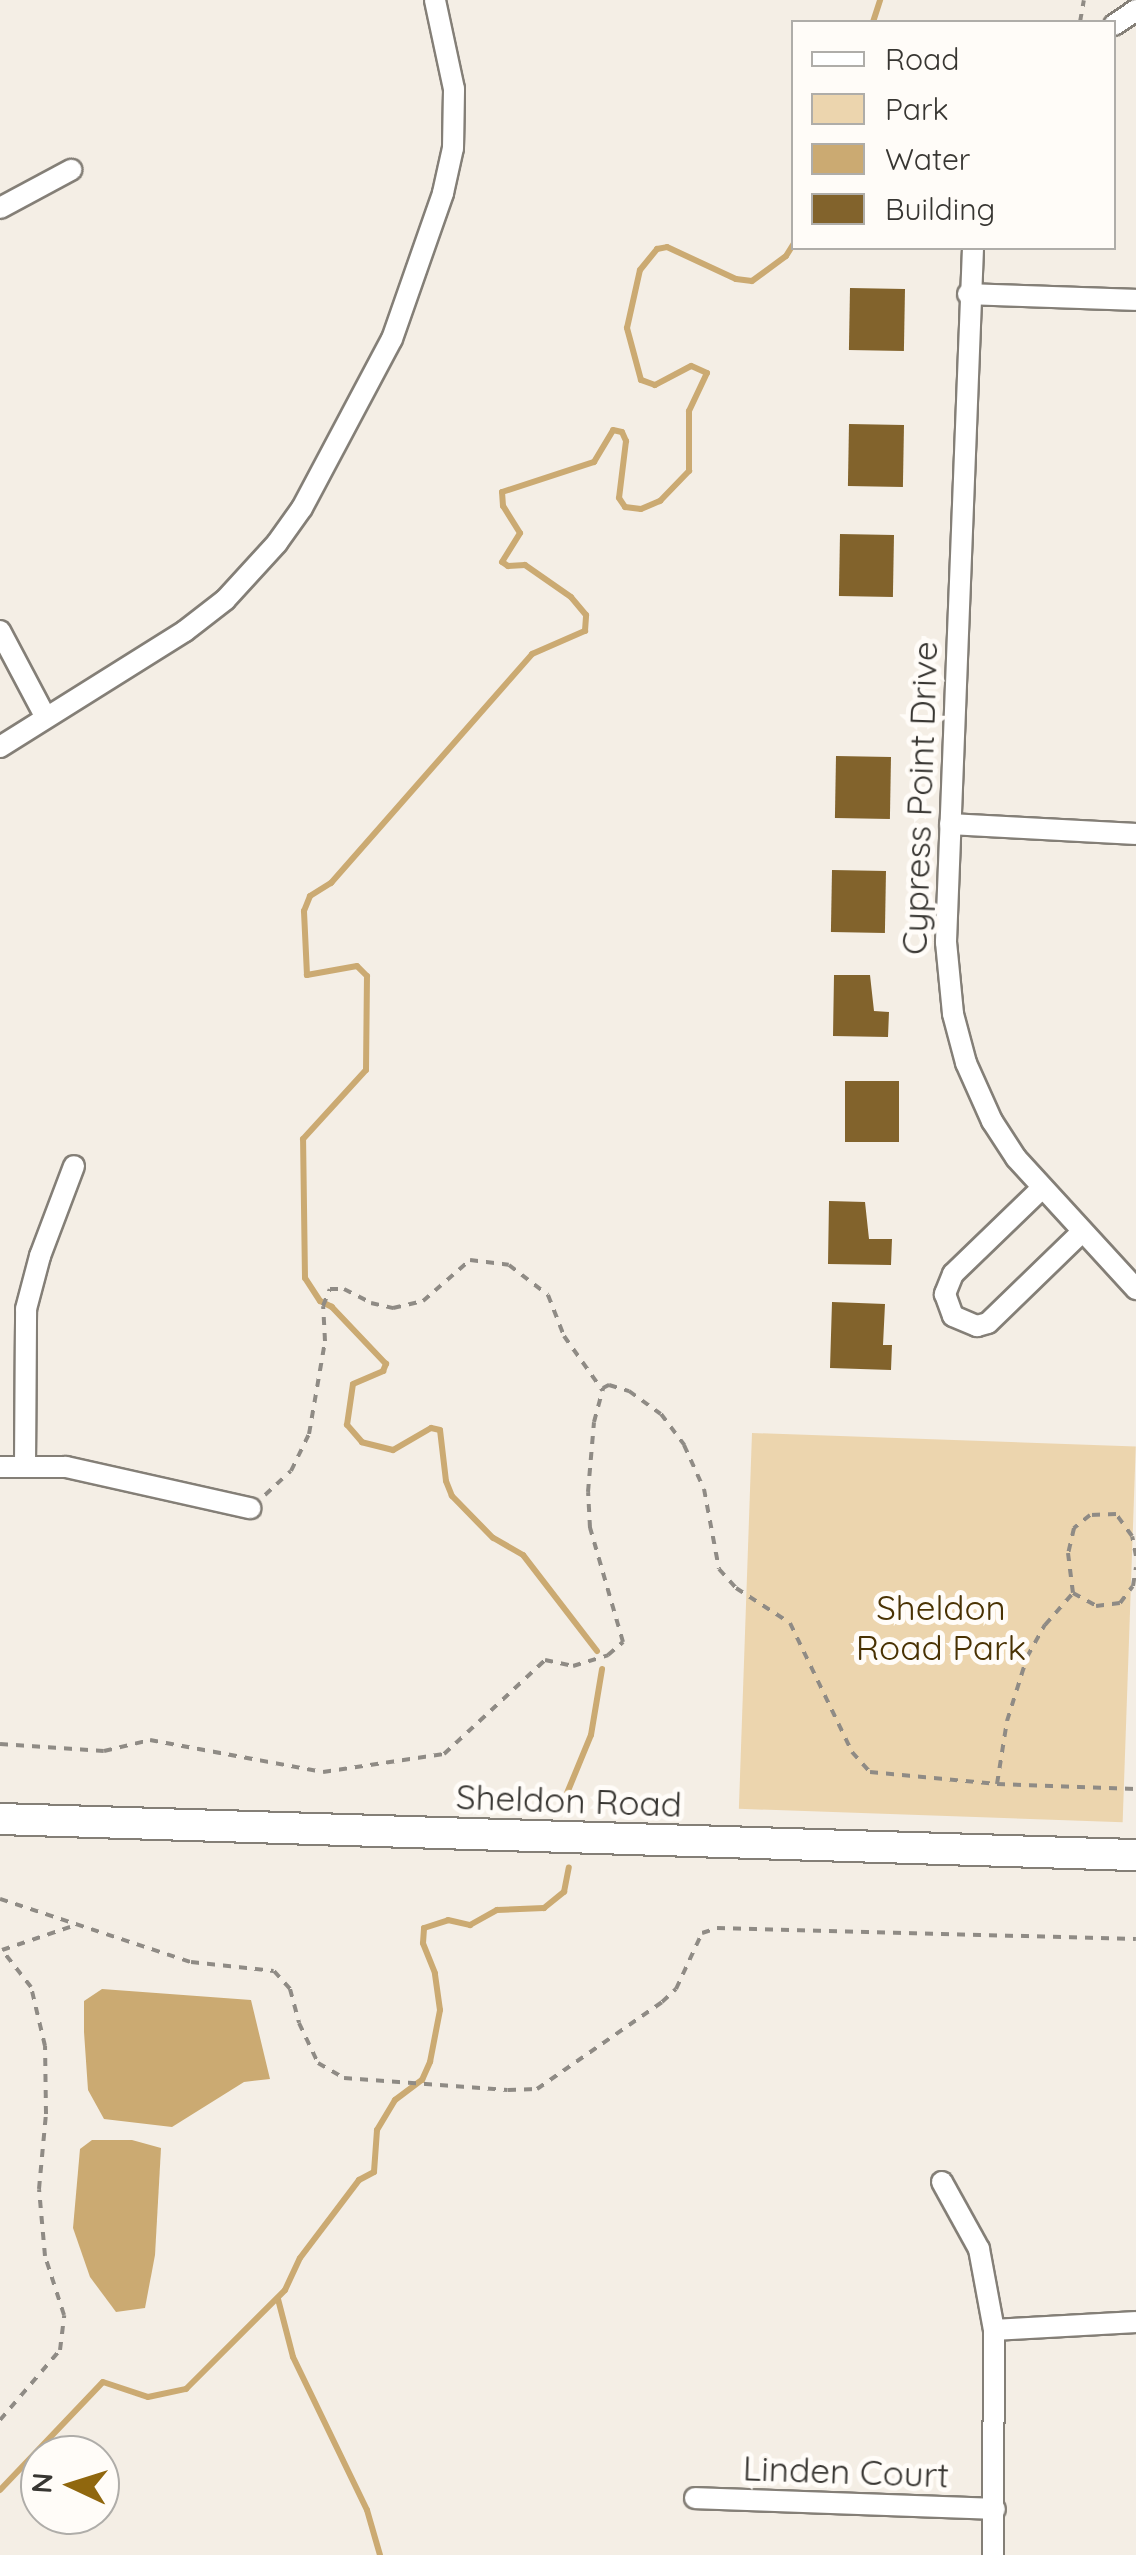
<!DOCTYPE html>
<html>
<head>
<meta charset="utf-8">
<style>
	body { margin:0 }
	#map { position:relative; width:1136px; height:2555px; overflow:hidden; background:#f4eee5; font-family:Quicksand,sans-serif }
	div>[style] { position:absolute }
	.green>* { inset:0; background:#ecd5ae; transform-origin:0 0 }
	.water>* { inset:0; background:#cbaa72 }
	.stream>* { height:6px; margin:-3px; padding:0 3px; transform-origin:3px; border-radius:3px; background:#cbaa72 }
	.building>* { inset:0; background:#82632c; transform-origin:0 0 }
	.path>* { height:4px; margin-top:-2px; transform-origin:0; background:repeating-linear-gradient(90deg,#8f8b85 0 8px,transparent 0 16px) }
	.roads { filter:drop-shadow(2px 0 #847f77) drop-shadow(-2px 0 #847f77) drop-shadow(0 2px #847f77) drop-shadow(0 -2px #847f77) }
	.street>* { height:20px; margin:-10px; padding:0 10px; transform-origin:10px; border-radius:10px; background:#fff }
	.secondary>* { height:30px; margin:-15px; padding:0 15px; transform-origin:15px; border-radius:15px; background:#fff }
	span { translate:-50% -50%; white-space:nowrap; text-align:center; line-height:1.15; -webkit-text-stroke:10px #fffcf8; paint-order:stroke }
	.street-label { font-size:35px; color:#383632 }
	.park-label { font-size:35px; color:#493203 }
	.legend { position:absolute; left:791px; top:20px; width:325px; height:230px; box-sizing:border-box; background:#fffcf8; border:2px solid #afada9; margin:0; padding:12px 18px; list-style:none; font-size:30px; color:#383632 }
	.legend li { display:flex; align-items:center; gap:20px; height:50px }
	.legend b { width:50px; border:2px solid #afada9 }
	.north { position:absolute; left:20px; top:2435px; width:100px; height:100px; box-sizing:border-box; background:#fffcf8; border:2px solid #afada9; border-radius:50%; rotate:274deg; font-size:28px; font-weight:700; line-height:40px; text-align:center; color:#383632 }
	.north::after { content:''; display:block; margin:auto; width:35px; height:45px; background:#90670e; clip-path:polygon(50% 0,100% 100%,50% 72%,0 100%) }
</style>
</head>
<body>
<div id="map">
	<div class="green">
		<div style="left:752px;top:1433px;width:384px;height:376px;rotate:2deg"></div>
	</div>
	<div class="water">
		<div style="clip-path:polygon(102px 1989px,251px 2000px,270px 2079px,244px 2082px,172px 2127px,104px 2119px,88px 2090px,84px 2032px,84px 2001px)"></div>
		<div style="clip-path:polygon(92px 2140px,132px 2140px,161px 2148px,155px 2255px,145px 2308px,116px 2312px,90px 2277px,73px 2228px,80px 2149px)"></div>
	</div>
	<div class="stream">
		<div style="left:873px;top:22px;width:23px;rotate:-72deg"></div>
		<div style="left:794px;top:196px;width:11px;rotate:90deg"></div>
		<div style="left:597px;top:1651px;width:121px;rotate:-127.6deg"></div>
		<div style="left:523px;top:1555px;width:34px;rotate:-150deg"></div>
		<div style="left:493px;top:1538px;width:59px;rotate:-134.3deg"></div>
		<div style="left:452px;top:1496px;width:16px;rotate:-112deg"></div>
		<div style="left:446px;top:1481px;width:51px;rotate:-96.7deg"></div>
		<div style="left:440px;top:1430px;width:9px;rotate:-167deg"></div>
		<div style="left:431px;top:1428px;width:44px;rotate:149.9deg"></div>
		<div style="left:393px;top:1450px;width:32px;rotate:-166deg"></div>
		<div style="left:362px;top:1442px;width:23px;rotate:-131deg"></div>
		<div style="left:347px;top:1425px;width:41px;rotate:-81.7deg"></div>
		<div style="left:353px;top:1384px;width:33px;rotate:-23deg"></div>
		<div style="left:383px;top:1371px;width:8px;rotate:-67deg"></div>
		<div style="left:386px;top:1364px;width:79px;rotate:-133.5deg"></div>
		<div style="left:332px;top:1307px;width:13px;rotate:-153deg"></div>
		<div style="left:320px;top:1301px;width:27px;rotate:-123deg"></div>
		<div style="left:305px;top:1278px;width:139px;rotate:-90.8deg"></div>
		<div style="left:303px;top:1139px;width:93px;rotate:-47.6deg"></div>
		<div style="left:366px;top:1070px;width:94px;rotate:-89.4deg"></div>
		<div style="left:367px;top:976px;width:14px;rotate:-135deg"></div>
		<div style="left:357px;top:966px;width:51px;rotate:169.8deg"></div>
		<div style="left:307px;top:975px;width:64px;rotate:-92.7deg"></div>
		<div style="left:304px;top:911px;width:16px;rotate:-68deg"></div>
		<div style="left:310px;top:896px;width:25px;rotate:-32deg"></div>
		<div style="left:331px;top:883px;width:305px;rotate:-48.7deg"></div>
		<div style="left:532px;top:654px;width:58px;rotate:-23.5deg"></div>
		<div style="left:585px;top:631px;width:16px;rotate:-86deg"></div>
		<div style="left:586px;top:615px;width:23px;rotate:-130deg"></div>
		<div style="left:571px;top:597px;width:56px;rotate:-145.2deg"></div>
		<div style="left:525px;top:565px;width:17px;rotate:177deg"></div>
		<div style="left:508px;top:566px;width:7px;rotate:-146deg"></div>
		<div style="left:502px;top:562px;width:34px;rotate:-58deg"></div>
		<div style="left:520px;top:533px;width:32px;rotate:-122deg"></div>
		<div style="left:503px;top:506px;width:14px;rotate:-94deg"></div>
		<div style="left:502px;top:492px;width:97px;rotate:-18.1deg"></div>
		<div style="left:594px;top:462px;width:37px;rotate:-59deg"></div>
		<div style="left:613px;top:430px;width:9px;rotate:13deg"></div>
		<div style="left:622px;top:432px;width:10px;rotate:66deg"></div>
		<div style="left:626px;top:441px;width:57px;rotate:97deg"></div>
		<div style="left:619px;top:498px;width:11px;rotate:56deg"></div>
		<div style="left:625px;top:507px;width:16px;rotate:7deg"></div>
		<div style="left:641px;top:509px;width:21px;rotate:-23deg"></div>
		<div style="left:660px;top:501px;width:42px;rotate:-46deg"></div>
		<div style="left:689px;top:471px;width:60px;rotate:-90deg"></div>
		<div style="left:689px;top:411px;width:42px;rotate:-64.7deg"></div>
		<div style="left:707px;top:373px;width:17px;rotate:-156deg"></div>
		<div style="left:691px;top:366px;width:41px;rotate:152.2deg"></div>
		<div style="left:655px;top:385px;width:15px;rotate:-160deg"></div>
		<div style="left:641px;top:380px;width:54px;rotate:-105.1deg"></div>
		<div style="left:627px;top:328px;width:59px;rotate:-77.4deg"></div>
		<div style="left:640px;top:270px;width:27px;rotate:-51deg"></div>
		<div style="left:657px;top:249px;width:10px;rotate:-11deg"></div>
		<div style="left:667px;top:247px;width:76px;rotate:24.9deg"></div>
		<div style="left:736px;top:279px;width:16px;rotate:7deg"></div>
		<div style="left:752px;top:281px;width:42px;rotate:-36.3deg"></div>
		<div style="left:786px;top:256px;width:15px;rotate:-58deg"></div>
		<div style="left:565px;top:1798px;width:68px;rotate:-67.6deg"></div>
		<div style="left:591px;top:1735px;width:67px;rotate:-80.5deg"></div>
		<div style="left:278px;top:2299px;width:60px;rotate:75.5deg"></div>
		<div style="left:293px;top:2357px;width:170px;rotate:64.2deg"></div>
		<div style="left:367px;top:2510px;width:47px;rotate:73.9deg"></div>
		<div style="left:0;top:2490px;width:149px;rotate:-46.4deg"></div>
		<div style="left:103px;top:2382px;width:47px;rotate:18.4deg"></div>
		<div style="left:148px;top:2397px;width:39px;rotate:-12deg"></div>
		<div style="left:186px;top:2389px;width:140px;rotate:-45deg"></div>
		<div style="left:285px;top:2290px;width:35px;rotate:-65deg"></div>
		<div style="left:300px;top:2258px;width:98px;rotate:-52.9deg"></div>
		<div style="left:359px;top:2180px;width:17px;rotate:-28deg"></div>
		<div style="left:374px;top:2172px;width:42px;rotate:-85.9deg"></div>
		<div style="left:377px;top:2130px;width:35px;rotate:-59deg"></div>
		<div style="left:395px;top:2100px;width:34px;rotate:-37deg"></div>
		<div style="left:422px;top:2080px;width:20px;rotate:-66deg"></div>
		<div style="left:430px;top:2062px;width:53px;rotate:-79.1deg"></div>
		<div style="left:440px;top:2010px;width:37px;rotate:-98deg"></div>
		<div style="left:435px;top:1973px;width:32px;rotate:-112deg"></div>
		<div style="left:423px;top:1943px;width:15px;rotate:-86deg"></div>
		<div style="left:424px;top:1928px;width:25px;rotate:-18deg"></div>
		<div style="left:448px;top:1920px;width:23px;rotate:13deg"></div>
		<div style="left:470px;top:1925px;width:31px;rotate:-29deg"></div>
		<div style="left:497px;top:1910px;width:47px;rotate:-2.4deg"></div>
		<div style="left:544px;top:1908px;width:26px;rotate:-39deg"></div>
		<div style="left:564px;top:1892px;width:25px;rotate:-79deg"></div>
	</div>
	<div class="building">
		<div style="left:850px;top:288px;width:55px;height:62px;rotate:1deg"></div>
		<div style="left:849px;top:424px;width:55px;height:62px;rotate:1deg"></div>
		<div style="left:840px;top:534px;width:54px;height:62px;rotate:1deg"></div>
		<div style="left:836px;top:756px;width:55px;height:62px;rotate:1deg"></div>
		<div style="left:832px;top:870px;width:54px;height:62px;rotate:1deg"></div>
		<div style="clip-path:polygon(834px 975px,870px 975px,874px 1011px,889px 1012px,888px 1037px,833px 1036px)"></div>
		<div style="left:845px;top:1081px;width:54px;height:61px"></div>
		<div style="clip-path:polygon(829px 1201px,865px 1202px,869px 1239px,892px 1239px,891px 1265px,828px 1264px)"></div>
		<div style="clip-path:polygon(832px 1302px,885px 1304px,883px 1345px,892px 1345px,891px 1370px,830px 1368px)"></div>
	</div>
	<div class="path">
		<div style="left:1080px;top:22px;width:22px;rotate:-80deg"></div>
		<div style="left:265px;top:1495px;width:35px;rotate:-43deg"></div>
		<div style="left:291px;top:1471px;width:41px;rotate:-64.1deg"></div>
		<div style="left:309px;top:1434px;width:94px;rotate:-80.2deg"></div>
		<div style="left:325px;top:1341px;width:35px;rotate:-93deg"></div>
		<div style="left:323px;top:1306px;width:18px;rotate:-68deg"></div>
		<div style="left:330px;top:1289px;width:14px"></div>
		<div style="left:344px;top:1289px;width:30px;rotate:27deg"></div>
		<div style="left:371px;top:1303px;width:23px;rotate:13deg"></div>
		<div style="left:393px;top:1308px;width:31px;rotate:-13deg"></div>
		<div style="left:423px;top:1301px;width:62px;rotate:-41.1deg"></div>
		<div style="left:470px;top:1260px;width:39px;rotate:7deg"></div>
		<div style="left:509px;top:1265px;width:49px;rotate:37.6deg"></div>
		<div style="left:548px;top:1295px;width:44px;rotate:68.7deg"></div>
		<div style="left:564px;top:1336px;width:67px;rotate:54.7deg"></div>
		<div style="left:1136px;top:1556px;width:20px;rotate:-101deg"></div>
		<div style="left:1132px;top:1536px;width:27px;rotate:-126deg"></div>
		<div style="left:1116px;top:1514px;width:26px;rotate:178deg"></div>
		<div style="left:1090px;top:1515px;width:21px;rotate:141deg"></div>
		<div style="left:1074px;top:1528px;width:26px;rotate:103deg"></div>
		<div style="left:1068px;top:1553px;width:40px;rotate:82.9deg"></div>
		<div style="left:1073px;top:1593px;width:26px;rotate:29deg"></div>
		<div style="left:1096px;top:1606px;width:24px;rotate:-7deg"></div>
		<div style="left:1120px;top:1603px;width:21px;rotate:-53deg"></div>
		<div style="left:1133px;top:1586px;width:19px;rotate:-81deg"></div>
		<div style="left:0;top:1744px;width:104px;rotate:3.9deg"></div>
		<div style="left:104px;top:1751px;width:47px;rotate:-13.4deg"></div>
		<div style="left:150px;top:1740px;width:176px;rotate:10.5deg"></div>
		<div style="left:323px;top:1772px;width:122px;rotate:-8.5deg"></div>
		<div style="left:444px;top:1754px;width:138px;rotate:-42.9deg"></div>
		<div style="left:545px;top:1660px;width:29px;rotate:12deg"></div>
		<div style="left:573px;top:1666px;width:37px;rotate:-17deg"></div>
		<div style="left:608px;top:1655px;width:20px;rotate:-41deg"></div>
		<div style="left:623px;top:1642px;width:119px;rotate:-106.1deg"></div>
		<div style="left:590px;top:1528px;width:36px;rotate:-93deg"></div>
		<div style="left:588px;top:1492px;width:70px;rotate:-85.1deg"></div>
		<div style="left:594px;top:1422px;width:35px;rotate:-75deg"></div>
		<div style="left:603px;top:1388px;width:7px;rotate:-27deg"></div>
		<div style="left:609px;top:1385px;width:21px;rotate:17deg"></div>
		<div style="left:629px;top:1391px;width:39px;rotate:36deg"></div>
		<div style="left:661px;top:1414px;width:39px;rotate:53deg"></div>
		<div style="left:684px;top:1445px;width:48px;rotate:65.6deg"></div>
		<div style="left:704px;top:1489px;width:81px;rotate:79.4deg"></div>
		<div style="left:719px;top:1569px;width:25px;rotate:48deg"></div>
		<div style="left:736px;top:1588px;width:64px;rotate:32.9deg"></div>
		<div style="left:790px;top:1623px;width:143px;rotate:64.3deg"></div>
		<div style="left:852px;top:1752px;width:27px;rotate:48deg"></div>
		<div style="left:870px;top:1772px;width:128px;rotate:5.4deg"></div>
		<div style="left:997px;top:1784px;width:139px;rotate:2.1deg"></div>
		<div style="left:997px;top:1784px;width:64px;rotate:-81deg"></div>
		<div style="left:1007px;top:1721px;width:67px;rotate:-72.6deg"></div>
		<div style="left:1027px;top:1657px;width:37px;rotate:-61deg"></div>
		<div style="left:1045px;top:1625px;width:43px;rotate:-48.8deg"></div>
		<div style="left:0;top:1899px;width:201px;rotate:18.3deg"></div>
		<div style="left:191px;top:1962px;width:83px;rotate:6.2deg"></div>
		<div style="left:274px;top:1971px;width:24px;rotate:48deg"></div>
		<div style="left:290px;top:1989px;width:35px;rotate:75deg"></div>
		<div style="left:299px;top:2023px;width:44px;rotate:64.6deg"></div>
		<div style="left:318px;top:2063px;width:30px;rotate:30deg"></div>
		<div style="left:344px;top:2078px;width:164px;rotate:4.2deg"></div>
		<div style="left:508px;top:2090px;width:29px;rotate:-2deg"></div>
		<div style="left:537px;top:2089px;width:152px;rotate:-34.8deg"></div>
		<div style="left:662px;top:2002px;width:19px;rotate:-43deg"></div>
		<div style="left:676px;top:1989px;width:62px;rotate:-65.1deg"></div>
		<div style="left:702px;top:1933px;width:16px;rotate:-18deg"></div>
		<div style="left:717px;top:1928px;width:419px;rotate:1.5deg"></div>
		<div style="left:0;top:2420px;width:92px;rotate:-49.4deg"></div>
		<div style="left:60px;top:2350px;width:35px;rotate:-83deg"></div>
		<div style="left:64px;top:2315px;width:62px;rotate:-107.9deg"></div>
		<div style="left:45px;top:2256px;width:67px;rotate:-95.1deg"></div>
		<div style="left:39px;top:2189px;width:75px;rotate:-84.7deg"></div>
		<div style="left:46px;top:2114px;width:68px;rotate:-90.8deg"></div>
		<div style="left:45px;top:2046px;width:61px;rotate:-103.3deg"></div>
		<div style="left:31px;top:1987px;width:47px;rotate:-128.1deg"></div>
		<div style="left:2px;top:1950px;width:72px;rotate:-18.7deg"></div>
	</div>
	<div class="roads">
		<div class="street">
			<div style="left:1114px;top:25px;width:27px;rotate:-34deg"></div>
			<div style="left:0;top:208px;width:81px;rotate:-28.2deg"></div>
			<div style="left:973px;top:248px;width:695px;rotate:92.23deg"></div>
			<div style="left:946px;top:942px;width:72px;rotate:84.4deg"></div>
			<div style="left:953px;top:1014px;width:51px;rotate:75.1deg"></div>
			<div style="left:966px;top:1063px;width:64px;rotate:65.9deg"></div>
			<div style="left:992px;top:1121px;width:44px;rotate:57deg"></div>
			<div style="left:1016px;top:1158px;width:178px;rotate:47.5deg"></div>
			<div style="left:968px;top:294px;width:168px;rotate:2deg"></div>
			<div style="left:0;top:631px;width:98px;rotate:62.1deg"></div>
			<div style="left:0;top:747px;width:218px;rotate:-32.1deg"></div>
			<div style="left:185px;top:631px;width:51px;rotate:-37.8deg"></div>
			<div style="left:225px;top:600px;width:77px;rotate:-47.6deg"></div>
			<div style="left:277px;top:543px;width:43px;rotate:-54.5deg"></div>
			<div style="left:302px;top:508px;width:191px;rotate:-62deg"></div>
			<div style="left:392px;top:339px;width:155px;rotate:-70.7deg"></div>
			<div style="left:443px;top:193px;width:46px;rotate:-77.5deg"></div>
			<div style="left:453px;top:148px;width:59px;rotate:-89deg"></div>
			<div style="left:454px;top:89px;width:91px;rotate:-102.1deg"></div>
			<div style="left:950px;top:824px;width:186px;rotate:3.1deg"></div>
			<div style="left:1041px;top:1189px;width:122px;rotate:136deg"></div>
			<div style="left:953px;top:1274px;width:22px;rotate:112deg"></div>
			<div style="left:945px;top:1294px;width:23px;rotate:70deg"></div>
			<div style="left:953px;top:1316px;width:26px;rotate:23deg"></div>
			<div style="left:977px;top:1326px;width:11px;rotate:-15deg"></div>
			<div style="left:988px;top:1323px;width:128px;rotate:-44.1deg"></div>
			<div style="left:25px;top:1465px;width:156px;rotate:-89.6deg"></div>
			<div style="left:26px;top:1309px;width:55px;rotate:-75.2deg"></div>
			<div style="left:40px;top:1256px;width:96px;rotate:-69.3deg"></div>
			<div style="left:0;top:1467px;width:66px"></div>
			<div style="left:66px;top:1467px;width:189px;rotate:12.6deg"></div>
			<div style="left:942px;top:2182px;width:77px;rotate:61.1deg"></div>
			<div style="left:979px;top:2249px;width:82px;rotate:79.5deg"></div>
			<div style="left:994px;top:2330px;width:225px;rotate:90.3deg"></div>
			<div style="left:994px;top:2330px;width:142px;rotate:-3.2deg"></div>
			<div style="left:695px;top:2498px;width:300px;rotate:2.1deg"></div>
		</div>
		<div class="secondary">
			<div style="left:0;top:1819px;width:1137px;rotate:1.82deg"></div>
		</div>
	</div>
	<div class="street-label">
		<span style="left:919px;top:798px;rotate:-88deg">Cypress Point Drive</span>
		<span style="left:569px;top:1800px;rotate:2deg">Sheldon Road</span>
		<span style="left:846px;top:2471px;rotate:2deg">Linden Court</span>
	</div>
	<div class="park-label">
		<span style="left:941px;top:1627px">Sheldon<br>Road Park</span>
	</div>
	<ul class="legend">
	<li><b style="height:12px;background:#fff"></b>Road</li>
	<li><b style="height:28px;background:#ecd5ae"></b>Park</li>
	<li><b style="height:28px;background:#cbaa72"></b>Water</li>
	<li><b style="height:28px;background:#82632c"></b>Building</li>
	</ul>
	<div class="north">N</div>
</div>
</body>
</html>
